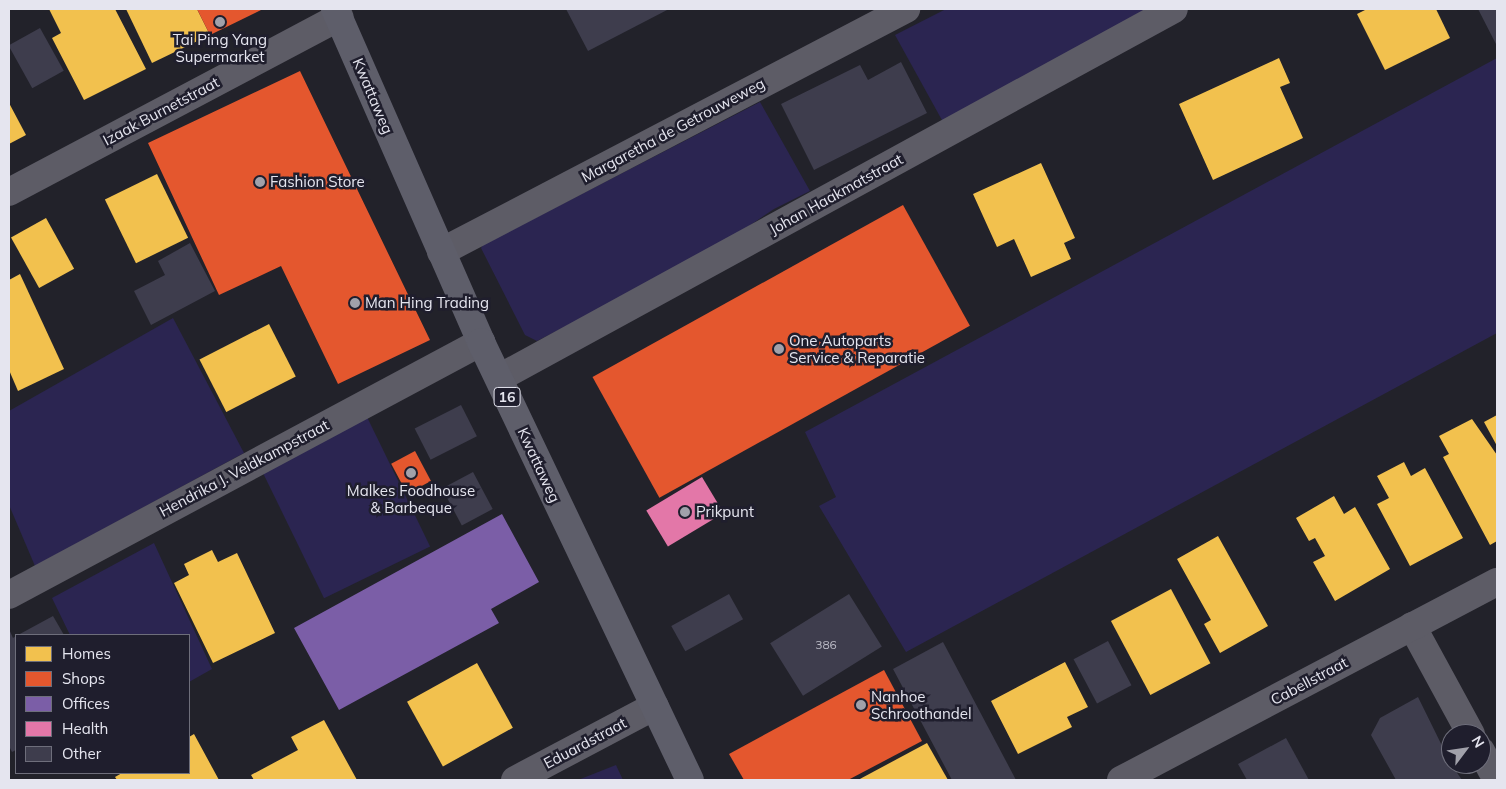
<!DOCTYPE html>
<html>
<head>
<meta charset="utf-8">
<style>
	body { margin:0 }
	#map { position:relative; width:1506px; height:789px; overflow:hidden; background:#22222a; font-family:Mulish,sans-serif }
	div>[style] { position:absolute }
	.green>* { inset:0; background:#2b2551; transform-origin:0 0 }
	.homes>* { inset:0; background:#f2c14e; transform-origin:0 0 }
	.shops>* { inset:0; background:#e4572e; transform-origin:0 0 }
	.offices>* { inset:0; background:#7b5ea7 }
	.health>* { inset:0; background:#e377a8; transform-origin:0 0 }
	.building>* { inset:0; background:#3e3d4d; transform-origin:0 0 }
	.minor>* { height:28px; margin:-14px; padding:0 14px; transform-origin:14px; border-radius:14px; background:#5d5c66 }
	.primary>* { height:28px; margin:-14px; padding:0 14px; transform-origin:14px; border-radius:14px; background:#5e5e6a }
	.dots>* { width:14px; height:14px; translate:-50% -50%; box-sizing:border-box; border:2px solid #1f1e2d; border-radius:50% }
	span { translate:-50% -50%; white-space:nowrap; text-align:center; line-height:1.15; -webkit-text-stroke:5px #1f1e2d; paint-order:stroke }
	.number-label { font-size:12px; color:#bbbbc6 }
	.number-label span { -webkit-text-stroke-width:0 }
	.shield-label span { padding:1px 4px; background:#1f1e2d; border:1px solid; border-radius:4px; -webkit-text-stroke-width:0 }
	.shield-label { font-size:14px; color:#e5e5ef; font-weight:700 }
	.poi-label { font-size:15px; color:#e5e5ef }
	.left { translate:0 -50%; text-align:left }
	.street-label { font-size:15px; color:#e5e5ef }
	.frame { position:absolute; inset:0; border:10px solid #e5e5ef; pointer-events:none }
	.legend { position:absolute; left:15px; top:634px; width:175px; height:140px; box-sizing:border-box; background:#1f1e2d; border:1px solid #6e6e7b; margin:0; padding:6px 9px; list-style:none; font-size:15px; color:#e5e5ef }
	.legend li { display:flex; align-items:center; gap:10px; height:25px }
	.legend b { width:25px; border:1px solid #6e6e7b }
	.north { position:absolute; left:1441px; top:724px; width:50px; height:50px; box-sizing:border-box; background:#1f1e2d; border:1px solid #6e6e7b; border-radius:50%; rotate:59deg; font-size:14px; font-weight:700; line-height:20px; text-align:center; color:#e5e5ef }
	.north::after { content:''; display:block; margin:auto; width:18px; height:22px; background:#a1a1aa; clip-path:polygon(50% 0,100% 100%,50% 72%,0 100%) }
</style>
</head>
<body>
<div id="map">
	<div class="green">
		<div style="clip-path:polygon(946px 9px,1155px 9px,943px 122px,895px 35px)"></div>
		<div style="clip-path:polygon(1497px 58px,1497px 333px,906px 652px,819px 506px,836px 497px,805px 432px)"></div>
		<div style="clip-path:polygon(760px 102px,810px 191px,774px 209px,709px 253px,537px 341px,525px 335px,481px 248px,483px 245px)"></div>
		<div style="clip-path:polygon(173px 318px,244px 453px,35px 566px,9px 505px,9px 411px)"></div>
		<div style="left:367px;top:417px;width:144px;height:118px;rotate:64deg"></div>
		<div style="clip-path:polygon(154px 543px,212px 669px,189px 682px,189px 635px,70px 635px,52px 598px)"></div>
		<div style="clip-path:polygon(616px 765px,623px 780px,578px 780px)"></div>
	</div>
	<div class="homes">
		<div style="clip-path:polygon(49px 9px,115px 9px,146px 69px,84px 100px,52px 38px,61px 33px)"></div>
		<div style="clip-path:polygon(126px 9px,197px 9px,210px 35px,152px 63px)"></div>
		<div style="clip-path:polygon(1367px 9px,1436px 9px,1450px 38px,1385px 70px,1357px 14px)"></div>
		<div style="clip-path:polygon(1279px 58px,1290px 83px,1280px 87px,1303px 138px,1213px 180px,1179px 104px)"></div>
		<div style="clip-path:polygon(9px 103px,26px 135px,9px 144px)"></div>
		<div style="clip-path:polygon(1041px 163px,1075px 238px,1064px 243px,1071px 259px,1031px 277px,1014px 239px,997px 247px,973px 194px)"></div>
		<div style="left:157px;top:174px;width:71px;height:58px;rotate:64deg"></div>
		<div style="left:46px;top:218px;width:58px;height:40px;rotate:61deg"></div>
		<div style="clip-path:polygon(20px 274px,64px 369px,18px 391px,9px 370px,9px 280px)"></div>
		<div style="left:269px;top:324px;width:59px;height:78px;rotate:63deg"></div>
		<div style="clip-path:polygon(1497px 415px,1497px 446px,1484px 422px)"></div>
		<div style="clip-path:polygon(1472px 419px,1497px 455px,1497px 541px,1490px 545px,1443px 457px,1449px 454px,1439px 436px)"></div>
		<div style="clip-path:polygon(1404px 462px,1411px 476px,1425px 468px,1463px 538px,1410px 566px,1377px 504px,1389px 498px,1377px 476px)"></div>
		<div style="clip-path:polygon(1334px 496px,1344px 514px,1355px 507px,1390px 569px,1335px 601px,1313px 562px,1325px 556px,1315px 538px,1309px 541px,1296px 518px)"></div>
		<div style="clip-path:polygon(1218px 536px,1268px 626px,1220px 653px,1204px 624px,1211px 620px,1177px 559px)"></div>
		<div style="clip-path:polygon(212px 550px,218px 562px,237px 553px,275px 633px,213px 663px,174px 583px,189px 575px,184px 564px)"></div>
		<div style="left:1171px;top:589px;width:84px;height:68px;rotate:62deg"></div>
		<div style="clip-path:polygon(1065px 662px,1088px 707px,1067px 717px,1072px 727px,1018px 754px,991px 701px)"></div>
		<div style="left:477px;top:663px;width:74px;height:80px;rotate:61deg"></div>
		<div style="clip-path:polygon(324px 720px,357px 780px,254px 780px,251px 775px,298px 750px,291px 737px)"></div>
		<div style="clip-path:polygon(194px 734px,219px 780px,117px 780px,115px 777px,122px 773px,189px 773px,189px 737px)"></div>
		<div style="clip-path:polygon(927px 743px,948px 780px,858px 780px)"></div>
	</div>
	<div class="shops">
		<div style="clip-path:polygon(197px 9px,263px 9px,210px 35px)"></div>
		<div style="clip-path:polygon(300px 71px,430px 340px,338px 384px,281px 266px,219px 295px,148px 143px)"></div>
		<div style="left:903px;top:205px;width:138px;height:355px;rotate:61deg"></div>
		<div style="left:415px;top:451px;width:34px;height:27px;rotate:62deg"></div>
		<div style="clip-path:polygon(884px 670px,922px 741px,848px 780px,744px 780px,729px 754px)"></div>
	</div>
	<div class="offices">
		<div style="clip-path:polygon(502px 514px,539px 582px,491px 609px,499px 623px,339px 710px,294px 628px)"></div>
	</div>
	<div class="health">
		<div style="left:702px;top:477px;width:42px;height:65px;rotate:59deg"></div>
	</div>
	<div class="building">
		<div style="clip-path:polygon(566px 9px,669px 9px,588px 51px)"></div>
		<div style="clip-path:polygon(1478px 9px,1497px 9px,1497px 46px)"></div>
		<div style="left:40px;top:28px;width:49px;height:36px;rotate:61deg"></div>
		<div style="clip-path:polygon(901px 62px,927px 113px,814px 170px,781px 104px,860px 65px,868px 80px)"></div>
		<div style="clip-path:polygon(190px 243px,215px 291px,151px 325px,134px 291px,165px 275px,158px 261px)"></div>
		<div style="left:461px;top:405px;width:35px;height:52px;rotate:63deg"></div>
		<div style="left:473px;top:472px;width:42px;height:35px;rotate:62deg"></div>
		<div style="left:729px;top:594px;width:29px;height:66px;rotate:61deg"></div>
		<div style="left:849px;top:594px;width:62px;height:93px;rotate:58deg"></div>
		<div style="clip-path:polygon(53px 616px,64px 635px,18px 635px)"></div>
		<div style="clip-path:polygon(9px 629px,13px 638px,16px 636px,16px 750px,12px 752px,9px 746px)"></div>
		<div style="left:1108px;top:641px;width:50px;height:39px;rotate:62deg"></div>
		<div style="clip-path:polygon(943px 642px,1016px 780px,952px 780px,893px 669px)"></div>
		<div style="clip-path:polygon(1418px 697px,1451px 764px,1462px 780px,1396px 780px,1371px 735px,1380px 718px)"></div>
		<div style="clip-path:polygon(1286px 738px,1309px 780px,1247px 780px,1238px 764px)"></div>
	</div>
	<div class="minor">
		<div style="left:9px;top:192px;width:374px;rotate:-27.9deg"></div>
		<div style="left:441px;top:252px;width:525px;rotate:-27.59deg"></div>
		<div style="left:499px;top:378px;width:769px;rotate:-28.66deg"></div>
		<div style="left:9px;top:595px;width:536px;rotate:-28.19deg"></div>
		<div style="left:1412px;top:626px;width:123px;rotate:61.4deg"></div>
		<div style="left:1481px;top:751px;width:33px;rotate:61deg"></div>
		<div style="left:515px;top:780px;width:158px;rotate:-27.9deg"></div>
		<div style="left:1121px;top:780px;width:425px;rotate:-27.8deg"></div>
	</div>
	<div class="primary">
		<div style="left:335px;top:9px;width:364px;rotate:66.3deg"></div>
		<div style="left:481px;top:342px;width:485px;rotate:64.5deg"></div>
	</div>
	<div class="dots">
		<div style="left:220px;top:22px;background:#a1a1aa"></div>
		<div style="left:260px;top:182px;background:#a1a1aa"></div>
		<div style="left:355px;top:303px;background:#a1a1aa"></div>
		<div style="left:779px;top:349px;background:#a1a1aa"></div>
		<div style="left:411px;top:473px;background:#a1a1aa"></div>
		<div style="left:685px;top:512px;background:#a1a1aa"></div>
		<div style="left:861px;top:705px;background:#a1a1aa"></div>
	</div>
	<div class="number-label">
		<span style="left:826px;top:645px">386</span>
	</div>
	<div class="shield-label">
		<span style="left:507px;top:397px">16</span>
	</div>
	<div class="poi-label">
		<span style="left:220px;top:48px">Tai Ping Yang<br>Supermarket</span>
		<span class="left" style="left:270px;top:182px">Fashion Store</span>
		<span class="left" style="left:365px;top:303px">Man Hing Trading</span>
		<span class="left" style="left:789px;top:349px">One Autoparts<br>Service &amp; Reparatie</span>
		<span style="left:411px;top:499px">Malkes Foodhouse<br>&amp; Barbeque</span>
		<span class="left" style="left:696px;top:512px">Prikpunt</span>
		<span class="left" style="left:871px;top:705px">Nanhoe<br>Schroothandel</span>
	</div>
	<div class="street-label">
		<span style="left:373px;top:96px;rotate:67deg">Kwattaweg</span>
		<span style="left:161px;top:111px;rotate:-28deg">Izaak Burnetstraat</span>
		<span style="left:673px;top:130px;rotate:-28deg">Margaretha de Getrouweweg</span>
		<span style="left:836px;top:194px;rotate:-29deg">Johan Haakmatstraat</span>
		<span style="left:539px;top:465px;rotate:65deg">Kwattaweg</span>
		<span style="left:244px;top:468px;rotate:-28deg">Hendrika J. Veldkampstraat</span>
		<span style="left:1309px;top:681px;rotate:-28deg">Cabellstraat</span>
		<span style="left:585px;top:743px;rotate:-28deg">Eduardstraat</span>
	</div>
	<div class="frame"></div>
	<ul class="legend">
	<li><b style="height:14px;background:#f2c14e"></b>Homes</li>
	<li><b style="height:14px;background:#e4572e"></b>Shops</li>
	<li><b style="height:14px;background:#7b5ea7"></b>Offices</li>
	<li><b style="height:14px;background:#e377a8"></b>Health</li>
	<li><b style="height:14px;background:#3e3d4d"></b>Other</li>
	</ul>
	<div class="north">N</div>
</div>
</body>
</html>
